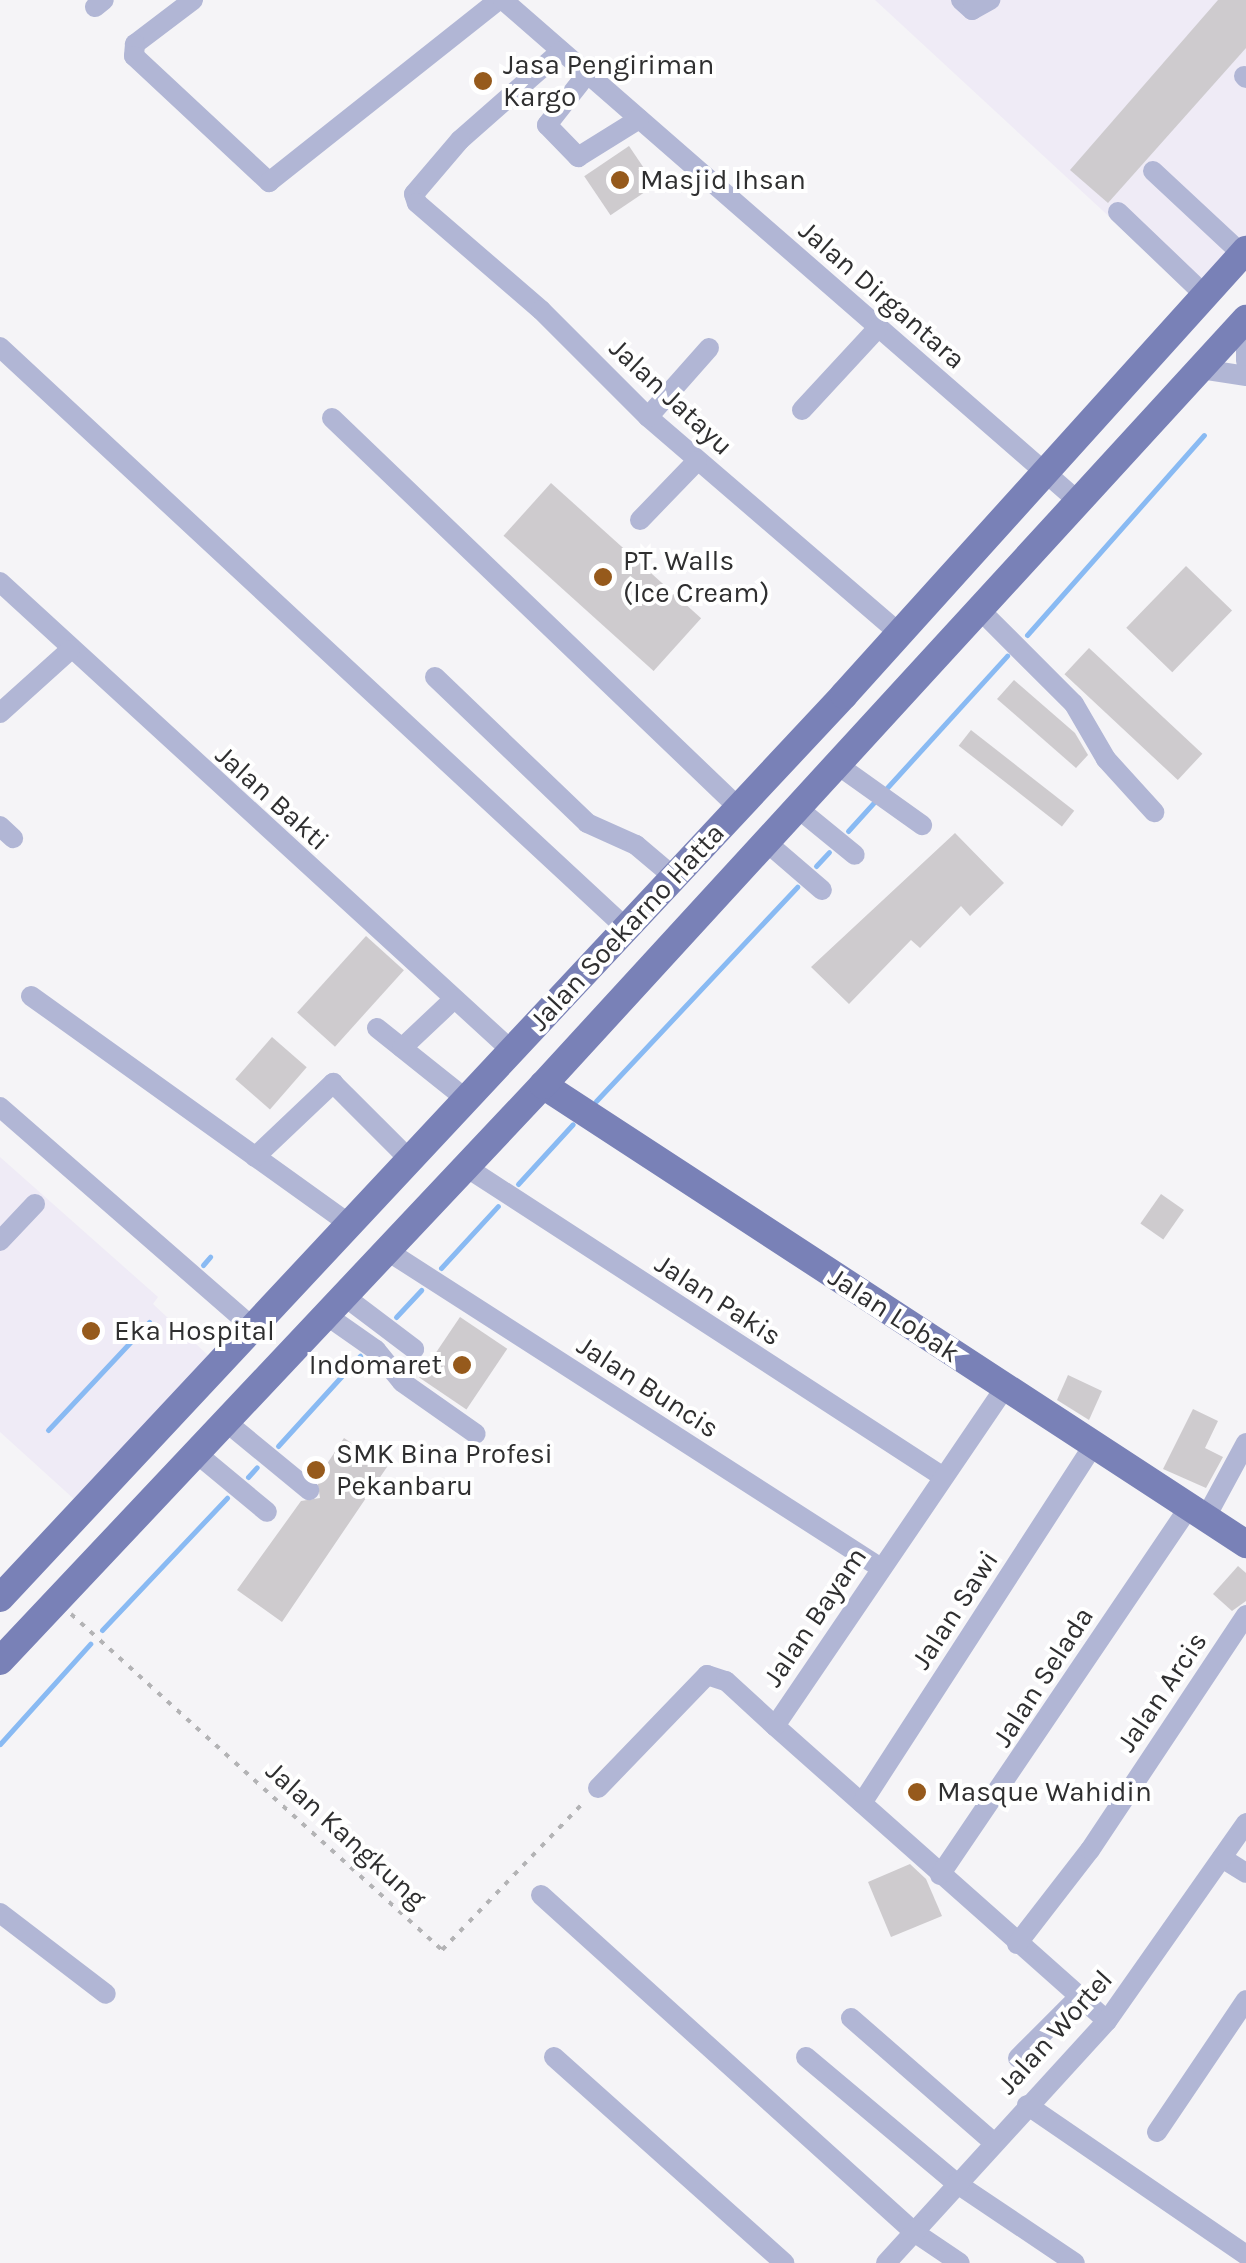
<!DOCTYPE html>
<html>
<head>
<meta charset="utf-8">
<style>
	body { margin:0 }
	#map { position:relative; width:1246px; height:2263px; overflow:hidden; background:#f5f4f7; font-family:Karla,sans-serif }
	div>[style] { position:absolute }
	.built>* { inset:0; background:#efebf6 }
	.stream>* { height:5px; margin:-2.5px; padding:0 2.5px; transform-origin:2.5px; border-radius:2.5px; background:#89baf3 }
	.building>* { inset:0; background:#cecbce; transform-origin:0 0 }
	.path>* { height:4px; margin-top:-2px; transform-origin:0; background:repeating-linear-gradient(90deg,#b3b3b5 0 5px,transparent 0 13px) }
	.minor>* { height:20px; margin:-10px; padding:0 10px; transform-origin:10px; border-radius:10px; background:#b1b6d5 }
	.major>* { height:28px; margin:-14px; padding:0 14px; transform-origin:14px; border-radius:14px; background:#7981b7 }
	.dots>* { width:28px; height:28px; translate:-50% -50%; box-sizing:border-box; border:5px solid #fff; border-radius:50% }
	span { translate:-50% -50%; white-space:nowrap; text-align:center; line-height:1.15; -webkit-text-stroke:8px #fff; paint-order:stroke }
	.poi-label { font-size:28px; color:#2f2f30 }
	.left { translate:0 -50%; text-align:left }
	.right { translate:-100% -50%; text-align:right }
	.street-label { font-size:28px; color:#2f2f30 }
</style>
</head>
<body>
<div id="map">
	<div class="built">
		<div style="clip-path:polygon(875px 0,1246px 0,1246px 240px,1195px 296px)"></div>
		<div style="clip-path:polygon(0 1157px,158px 1297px,153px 1304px,211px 1358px,75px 1500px,0 1432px)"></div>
	</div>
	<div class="stream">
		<div style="left:1027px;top:635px;width:267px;rotate:-48.5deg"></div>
		<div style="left:884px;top:791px;width:183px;rotate:-47.7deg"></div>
		<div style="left:848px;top:831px;width:43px;rotate:-47.8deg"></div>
		<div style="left:816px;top:866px;width:19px;rotate:-47deg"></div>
		<div style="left:596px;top:1101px;width:294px;rotate:-46.8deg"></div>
		<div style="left:518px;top:1184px;width:81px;rotate:-47.5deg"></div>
		<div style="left:203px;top:1265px;width:11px;rotate:-49deg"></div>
		<div style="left:441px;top:1268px;width:84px;rotate:-47.4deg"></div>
		<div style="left:396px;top:1317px;width:37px;rotate:-47deg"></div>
		<div style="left:48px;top:1430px;width:148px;rotate:-46.9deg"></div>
		<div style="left:278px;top:1446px;width:122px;rotate:-47.7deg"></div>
		<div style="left:248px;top:1477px;width:13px;rotate:-48deg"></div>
		<div style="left:102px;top:1630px;width:182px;rotate:-46.6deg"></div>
		<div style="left:0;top:1744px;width:135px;rotate:-48deg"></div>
	</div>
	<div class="building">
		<div style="clip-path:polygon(1218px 0,1246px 0,1246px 48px,1108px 203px,1070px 170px)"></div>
		<div style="left:629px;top:146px;width:47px;height:54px;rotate:56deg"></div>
		<div style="left:551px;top:483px;width:202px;height:71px;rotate:42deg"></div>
		<div style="left:1186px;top:566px;width:64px;height:86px;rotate:44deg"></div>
		<div style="left:1089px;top:648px;width:155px;height:36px;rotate:43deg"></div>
		<div style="clip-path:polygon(1014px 680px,1075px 733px,1088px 755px,1076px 768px,997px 699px)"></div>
		<div style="left:971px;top:730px;width:131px;height:20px;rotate:38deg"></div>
		<div style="clip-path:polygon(955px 833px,1004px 883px,970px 916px,961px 906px,920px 948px,911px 940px,849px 1004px,811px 967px)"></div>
		<div style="left:366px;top:936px;width:51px;height:103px;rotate:42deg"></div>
		<div style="left:272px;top:1037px;width:46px;height:56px;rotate:41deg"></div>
		<div style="left:1161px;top:1194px;width:28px;height:36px;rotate:35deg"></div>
		<div style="left:460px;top:1317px;width:57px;height:73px;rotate:34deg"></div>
		<div style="clip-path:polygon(1068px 1375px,1102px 1391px,1089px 1420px,1057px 1400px)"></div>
		<div style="clip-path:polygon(1193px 1409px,1218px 1421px,1205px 1448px,1223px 1457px,1206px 1488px,1163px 1469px)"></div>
		<div style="clip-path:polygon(344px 1438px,387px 1467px,282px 1622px,237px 1590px,301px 1501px,320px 1498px,317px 1479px)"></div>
		<div style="clip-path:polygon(1238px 1566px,1246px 1573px,1246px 1601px,1232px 1611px,1213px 1594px)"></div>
		<div style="clip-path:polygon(910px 1864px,926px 1879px,942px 1916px,891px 1937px,868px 1882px)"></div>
	</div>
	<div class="path">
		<div style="left:71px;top:1614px;width:501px;rotate:42.17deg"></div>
		<div style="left:442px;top:1950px;width:205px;rotate:-46.2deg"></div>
	</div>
	<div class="minor">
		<div style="left:193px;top:0;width:73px;rotate:142.8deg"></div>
		<div style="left:135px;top:44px;width:12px;rotate:95deg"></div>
		<div style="left:134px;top:56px;width:185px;rotate:43deg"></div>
		<div style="left:269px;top:182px;width:293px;rotate:-38.4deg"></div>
		<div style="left:503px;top:0;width:764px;rotate:41.07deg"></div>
		<div style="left:961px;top:0;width:15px;rotate:42deg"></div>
		<div style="left:972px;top:10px;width:21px;rotate:-29deg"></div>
		<div style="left:95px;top:7px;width:11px;rotate:-38deg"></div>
		<div style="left:561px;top:51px;width:135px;rotate:138.6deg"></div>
		<div style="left:460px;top:140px;width:71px;rotate:130.4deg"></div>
		<div style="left:414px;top:194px;width:9px;rotate:72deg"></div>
		<div style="left:417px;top:203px;width:164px;rotate:40.8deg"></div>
		<div style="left:541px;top:310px;width:151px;rotate:45deg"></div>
		<div style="left:648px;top:417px;width:331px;rotate:40.7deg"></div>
		<div style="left:587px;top:74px;width:65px;rotate:128.1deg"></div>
		<div style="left:547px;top:125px;width:45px;rotate:45.9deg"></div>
		<div style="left:578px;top:157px;width:72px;rotate:-31.9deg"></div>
		<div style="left:1244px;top:76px;width:3px;rotate:45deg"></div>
		<div style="left:1153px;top:171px;width:122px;rotate:43deg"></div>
		<div style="left:1118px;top:212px;width:120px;rotate:43.7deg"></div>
		<div style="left:1246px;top:340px;width:21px;rotate:90deg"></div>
		<div style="left:0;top:347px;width:855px;rotate:42.87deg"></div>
		<div style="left:1201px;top:369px;width:46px;rotate:8.8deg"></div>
		<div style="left:802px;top:410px;width:112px;rotate:-47.2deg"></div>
		<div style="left:648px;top:417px;width:92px;rotate:-48.5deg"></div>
		<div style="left:332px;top:418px;width:564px;rotate:43.78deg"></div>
		<div style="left:640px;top:520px;width:82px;rotate:-46deg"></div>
		<div style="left:0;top:582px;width:693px;rotate:42.49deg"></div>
		<div style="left:979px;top:609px;width:134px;rotate:45deg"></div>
		<div style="left:1074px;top:704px;width:64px;rotate:59.8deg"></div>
		<div style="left:1106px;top:759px;width:72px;rotate:47.8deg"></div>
		<div style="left:435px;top:677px;width:211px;rotate:43.8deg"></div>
		<div style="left:587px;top:823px;width:54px;rotate:24.2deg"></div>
		<div style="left:636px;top:845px;width:51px;rotate:40.2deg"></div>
		<div style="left:0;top:713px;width:94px;rotate:-42deg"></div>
		<div style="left:835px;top:763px;width:107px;rotate:35.5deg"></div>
		<div style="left:795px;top:806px;width:77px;rotate:39.2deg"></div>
		<div style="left:0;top:826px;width:18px;rotate:43deg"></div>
		<div style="left:765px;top:841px;width:75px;rotate:40.7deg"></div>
		<div style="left:31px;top:996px;width:390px;rotate:35.6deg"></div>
		<div style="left:377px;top:1028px;width:114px;rotate:38.6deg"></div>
		<div style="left:402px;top:1048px;width:71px;rotate:-43.3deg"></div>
		<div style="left:0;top:1107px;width:332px;rotate:41.1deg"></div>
		<div style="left:255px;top:1157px;width:108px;rotate:-43.5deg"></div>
		<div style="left:333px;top:1083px;width:107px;rotate:45deg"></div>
		<div style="left:466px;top:1167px;width:568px;rotate:32.99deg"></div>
		<div style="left:0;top:1241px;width:51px;rotate:-46.6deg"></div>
		<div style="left:386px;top:1250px;width:588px;rotate:32.72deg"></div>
		<div style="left:344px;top:1296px;width:88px;rotate:37.1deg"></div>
		<div style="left:326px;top:1315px;width:61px;rotate:35deg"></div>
		<div style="left:376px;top:1350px;width:41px;rotate:50.9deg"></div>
		<div style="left:402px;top:1382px;width:90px;rotate:35.1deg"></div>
		<div style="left:225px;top:1421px;width:109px;rotate:39.4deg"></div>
		<div style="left:196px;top:1453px;width:92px;rotate:39.7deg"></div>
		<div style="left:1206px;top:1517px;width:84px;rotate:-61.6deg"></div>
		<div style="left:775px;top:1726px;width:444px;rotate:41.6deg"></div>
		<div style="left:598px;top:1788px;width:157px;rotate:-46deg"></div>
		<div style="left:707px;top:1675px;width:20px;rotate:18deg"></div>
		<div style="left:726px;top:1681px;width:67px;rotate:42.6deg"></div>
		<div style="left:775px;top:1726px;width:409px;rotate:-55.8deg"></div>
		<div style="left:862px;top:1803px;width:425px;rotate:-57.1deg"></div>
		<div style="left:1222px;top:1858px;width:28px;rotate:32deg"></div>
		<div style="left:940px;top:1875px;width:444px;rotate:-55.9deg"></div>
		<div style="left:541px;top:1895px;width:503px;rotate:42.1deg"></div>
		<div style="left:914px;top:2232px;width:55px;rotate:34deg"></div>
		<div style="left:0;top:1913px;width:133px;rotate:37.4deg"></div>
		<div style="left:1017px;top:1944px;width:119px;rotate:-52.2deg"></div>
		<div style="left:1090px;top:1850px;width:282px;rotate:-56.4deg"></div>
		<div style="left:851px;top:2018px;width:187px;rotate:41.1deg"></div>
		<div style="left:554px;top:2057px;width:309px;rotate:41.8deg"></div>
		<div style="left:806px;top:2057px;width:196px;rotate:40deg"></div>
		<div style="left:956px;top:2183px;width:143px;rotate:33.9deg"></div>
		<div style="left:1018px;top:2058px;width:86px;rotate:-45deg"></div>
		<div style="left:1027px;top:2105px;width:265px;rotate:34.4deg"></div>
		<div style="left:1157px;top:2132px;width:159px;rotate:-56deg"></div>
		<div style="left:886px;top:2263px;width:328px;rotate:-47.6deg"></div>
		<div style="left:1107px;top:2021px;width:242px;rotate:-54.9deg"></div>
	</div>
	<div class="major">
		<div style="left:543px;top:1085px;width:840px;rotate:33.14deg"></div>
		<div style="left:0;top:1598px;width:1236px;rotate:-46.93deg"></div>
		<div style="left:844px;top:695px;width:600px;rotate:-47.91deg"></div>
		<div style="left:0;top:1661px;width:792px;rotate:-46.69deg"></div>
		<div style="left:543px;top:1085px;width:1040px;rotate:-47.46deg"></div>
	</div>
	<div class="dots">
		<div style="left:483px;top:81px;background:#965a1c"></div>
		<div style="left:620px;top:180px;background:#965a1c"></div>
		<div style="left:603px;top:577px;background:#965a1c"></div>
		<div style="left:91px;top:1331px;background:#965a1c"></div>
		<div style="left:462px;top:1365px;background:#965a1c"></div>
		<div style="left:316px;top:1470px;background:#965a1c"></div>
		<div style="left:917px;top:1792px;background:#965a1c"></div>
	</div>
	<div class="poi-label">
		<span class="left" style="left:503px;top:81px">Jasa Pengiriman<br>Kargo</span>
		<span class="left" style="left:640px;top:180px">Masjid Ihsan</span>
		<span class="left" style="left:623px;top:577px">PT. Walls<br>(Ice Cream)</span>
		<span class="left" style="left:114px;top:1331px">Eka Hospital</span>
		<span class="right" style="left:442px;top:1365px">Indomaret</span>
		<span class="left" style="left:336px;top:1470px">SMK Bina Profesi<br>Pekanbaru</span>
		<span class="left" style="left:937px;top:1792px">Masque Wahidin</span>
	</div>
	<div class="street-label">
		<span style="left:882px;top:295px;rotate:41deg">Jalan Dirgantara</span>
		<span style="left:671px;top:397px;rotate:43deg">Jalan Jatayu</span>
		<span style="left:272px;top:798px;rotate:42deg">Jalan Bakti</span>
		<span style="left:627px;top:927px;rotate:-47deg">Jalan Soekarno Hatta</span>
		<span style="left:718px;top:1300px;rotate:33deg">Jalan Pakis</span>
		<span style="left:894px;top:1315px;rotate:33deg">Jalan Lobak</span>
		<span style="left:648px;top:1387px;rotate:33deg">Jalan Buncis</span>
		<span style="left:955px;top:1610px;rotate:-57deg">Jalan Sawi</span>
		<span style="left:815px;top:1617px;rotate:-56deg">Jalan Bayam</span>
		<span style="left:1043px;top:1677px;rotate:-57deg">Jalan Selada</span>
		<span style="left:1162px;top:1692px;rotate:-56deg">Jalan Arcis</span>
		<span style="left:346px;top:1835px;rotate:42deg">Jalan Kangkung</span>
		<span style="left:1055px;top:2032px;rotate:-48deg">Jalan Wortel</span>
	</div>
</div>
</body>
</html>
